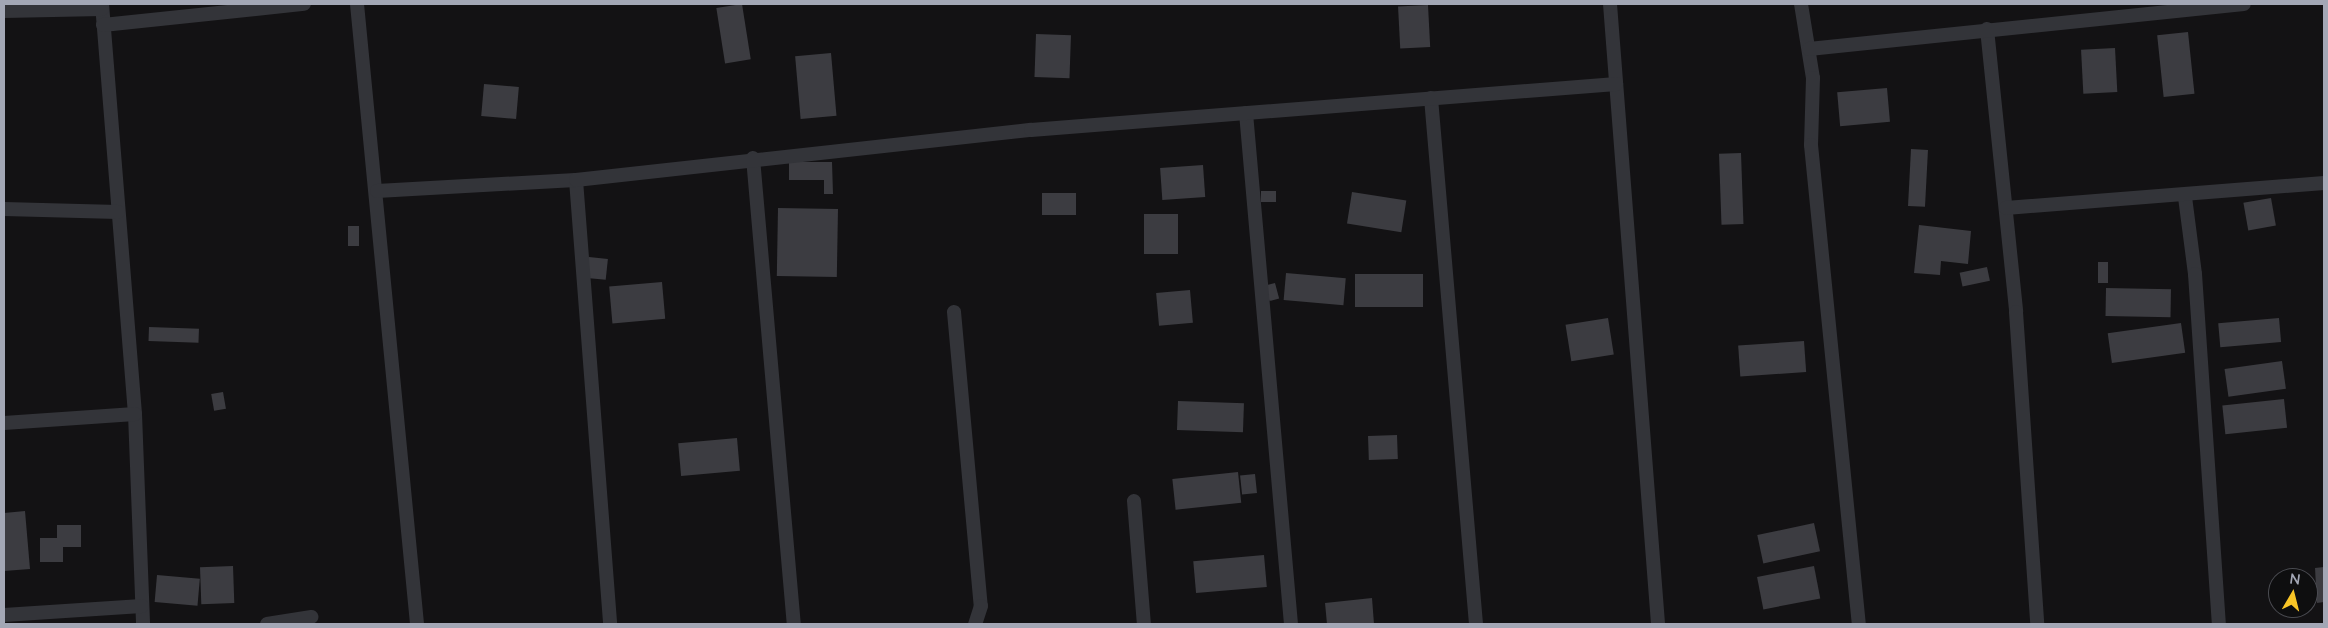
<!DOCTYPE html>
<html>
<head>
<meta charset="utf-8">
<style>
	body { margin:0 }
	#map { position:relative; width:2328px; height:628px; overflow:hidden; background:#131214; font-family:Lato,sans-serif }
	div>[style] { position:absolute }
	.building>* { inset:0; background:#3c3c41; transform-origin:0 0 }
	.minor>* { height:14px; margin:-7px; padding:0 7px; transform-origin:7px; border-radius:7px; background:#333439 }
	span { translate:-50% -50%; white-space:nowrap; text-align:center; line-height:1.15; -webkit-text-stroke:4.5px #0e0e0f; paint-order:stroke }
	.frame { position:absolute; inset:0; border:5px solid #a3a7b5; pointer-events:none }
	.north { position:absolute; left:2268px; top:568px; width:50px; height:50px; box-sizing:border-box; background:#0e0e0f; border:1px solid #4a4b51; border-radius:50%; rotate:8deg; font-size:14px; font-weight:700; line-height:20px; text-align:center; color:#a3a7b5 }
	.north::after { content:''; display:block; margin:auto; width:18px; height:22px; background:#f9c526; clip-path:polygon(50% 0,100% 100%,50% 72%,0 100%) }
</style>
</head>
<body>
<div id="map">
	<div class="building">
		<div style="left:742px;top:4px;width:56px;height:26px;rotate:81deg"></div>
		<div style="left:1428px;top:5px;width:42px;height:30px;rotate:87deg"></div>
		<div style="left:2188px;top:32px;width:62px;height:31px;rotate:84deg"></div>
		<div style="left:1036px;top:34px;width:35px;height:43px;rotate:2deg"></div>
		<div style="left:2115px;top:48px;width:44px;height:34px;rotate:87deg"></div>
		<div style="left:831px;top:53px;width:63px;height:36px;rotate:85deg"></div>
		<div style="left:484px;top:84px;width:35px;height:32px;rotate:5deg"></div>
		<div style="left:1887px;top:88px;width:34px;height:50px;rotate:85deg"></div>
		<div style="left:1911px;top:149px;width:17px;height:57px;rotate:3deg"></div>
		<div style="left:1741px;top:153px;width:71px;height:22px;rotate:88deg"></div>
		<div style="clip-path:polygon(789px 162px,832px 162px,833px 194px,824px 194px,824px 180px,789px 180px)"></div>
		<div style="left:1203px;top:165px;width:32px;height:43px;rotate:86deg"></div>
		<div style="left:1261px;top:191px;width:15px;height:11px"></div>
		<div style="left:1352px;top:192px;width:55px;height:32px;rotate:9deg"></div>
		<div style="left:1042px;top:193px;width:34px;height:22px"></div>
		<div style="left:2271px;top:198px;width:28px;height:28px;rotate:80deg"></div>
		<div style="left:778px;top:208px;width:60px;height:68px;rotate:1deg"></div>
		<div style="left:1144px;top:214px;width:34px;height:40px"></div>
		<div style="clip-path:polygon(1919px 225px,1971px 231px,1968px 264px,1941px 261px,1940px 275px,1914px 273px)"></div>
		<div style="left:348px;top:226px;width:11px;height:20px"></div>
		<div style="left:589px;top:257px;width:19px;height:21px;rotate:6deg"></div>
		<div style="left:2098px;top:262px;width:10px;height:21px"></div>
		<div style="left:1987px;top:267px;width:14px;height:28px;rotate:78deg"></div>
		<div style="left:1286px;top:273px;width:60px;height:27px;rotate:5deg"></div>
		<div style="left:1355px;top:274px;width:68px;height:33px"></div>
		<div style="left:662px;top:282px;width:37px;height:53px;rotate:85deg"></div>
		<div style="left:1275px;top:283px;width:16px;height:10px;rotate:75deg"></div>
		<div style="left:2106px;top:288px;width:65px;height:28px;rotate:1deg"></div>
		<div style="left:1190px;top:290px;width:33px;height:34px;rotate:85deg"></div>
		<div style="left:1608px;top:318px;width:37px;height:43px;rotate:81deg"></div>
		<div style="left:2279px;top:318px;width:24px;height:61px;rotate:85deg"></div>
		<div style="left:2181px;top:323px;width:30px;height:74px;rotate:82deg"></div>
		<div style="left:149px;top:327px;width:50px;height:14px;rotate:2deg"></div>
		<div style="left:1804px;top:341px;width:31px;height:66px;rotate:86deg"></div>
		<div style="left:2282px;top:361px;width:28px;height:58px;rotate:82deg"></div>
		<div style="left:223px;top:392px;width:17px;height:12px;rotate:80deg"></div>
		<div style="left:2284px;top:399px;width:29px;height:62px;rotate:84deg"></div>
		<div style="left:1178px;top:401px;width:66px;height:29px;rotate:2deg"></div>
		<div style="left:1397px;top:435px;width:24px;height:29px;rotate:88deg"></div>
		<div style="left:737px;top:438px;width:33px;height:59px;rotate:85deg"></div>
		<div style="left:1238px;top:472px;width:31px;height:66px;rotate:84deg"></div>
		<div style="left:1255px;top:474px;width:19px;height:15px;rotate:84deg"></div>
		<div style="clip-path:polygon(25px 511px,30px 569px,4px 571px,4px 513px)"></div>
		<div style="left:1814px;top:523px;width:29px;height:58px;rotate:78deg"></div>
		<div style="clip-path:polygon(57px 525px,81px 525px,81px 547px,63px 547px,63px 562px,40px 562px,40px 538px,57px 538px)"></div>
		<div style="left:1264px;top:555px;width:32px;height:71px;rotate:85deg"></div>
		<div style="left:233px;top:566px;width:37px;height:33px;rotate:88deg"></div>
		<div style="left:1814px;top:566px;width:33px;height:58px;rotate:79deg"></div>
		<div style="clip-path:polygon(2324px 567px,2324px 602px,2317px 603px,2315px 568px)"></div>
		<div style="left:157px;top:575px;width:43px;height:27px;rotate:5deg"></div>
		<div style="clip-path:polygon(1372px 598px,1374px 624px,1327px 624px,1325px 603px)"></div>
	</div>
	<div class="minor">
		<div style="left:102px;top:4px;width:411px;rotate:85.4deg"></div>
		<div style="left:135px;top:414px;width:210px;rotate:87.8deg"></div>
		<div style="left:357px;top:4px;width:623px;rotate:84.47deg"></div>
		<div style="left:1610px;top:4px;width:622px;rotate:85.57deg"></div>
		<div style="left:1801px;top:4px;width:75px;rotate:80.8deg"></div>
		<div style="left:1813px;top:78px;width:67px;rotate:91.7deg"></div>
		<div style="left:1811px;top:145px;width:481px;rotate:84.3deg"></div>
		<div style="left:4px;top:11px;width:98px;rotate:-1.2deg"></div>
		<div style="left:103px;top:25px;width:202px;rotate:-6deg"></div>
		<div style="left:1987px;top:29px;width:284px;rotate:84.1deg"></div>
		<div style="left:2016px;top:312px;width:313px;rotate:86.1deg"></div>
		<div style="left:1809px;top:49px;width:437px;rotate:-5.9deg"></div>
		<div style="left:1431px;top:98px;width:528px;rotate:85.11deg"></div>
		<div style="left:1246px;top:113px;width:513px;rotate:84.97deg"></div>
		<div style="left:753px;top:158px;width:468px;rotate:85deg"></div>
		<div style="left:576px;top:180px;width:445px;rotate:85.6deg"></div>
		<div style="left:377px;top:191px;width:199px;rotate:-3.2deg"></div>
		<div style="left:576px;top:180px;width:458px;rotate:-6.3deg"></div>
		<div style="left:1031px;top:130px;width:587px;rotate:-4.5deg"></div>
		<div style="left:2185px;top:197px;width:78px;rotate:82.6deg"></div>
		<div style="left:2195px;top:274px;width:351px;rotate:86.1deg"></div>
		<div style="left:2006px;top:208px;width:319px;rotate:-4.5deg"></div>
		<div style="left:4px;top:209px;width:114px;rotate:1.5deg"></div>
		<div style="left:954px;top:312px;width:295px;rotate:84.8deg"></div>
		<div style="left:981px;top:606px;width:19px;rotate:108deg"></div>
		<div style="left:4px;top:423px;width:131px;rotate:-3.9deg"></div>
		<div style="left:1134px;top:501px;width:123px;rotate:85.4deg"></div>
		<div style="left:4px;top:615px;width:138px;rotate:-3.7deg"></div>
		<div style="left:267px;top:624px;width:45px;rotate:-9deg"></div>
	</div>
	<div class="frame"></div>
	<div class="north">N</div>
</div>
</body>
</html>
